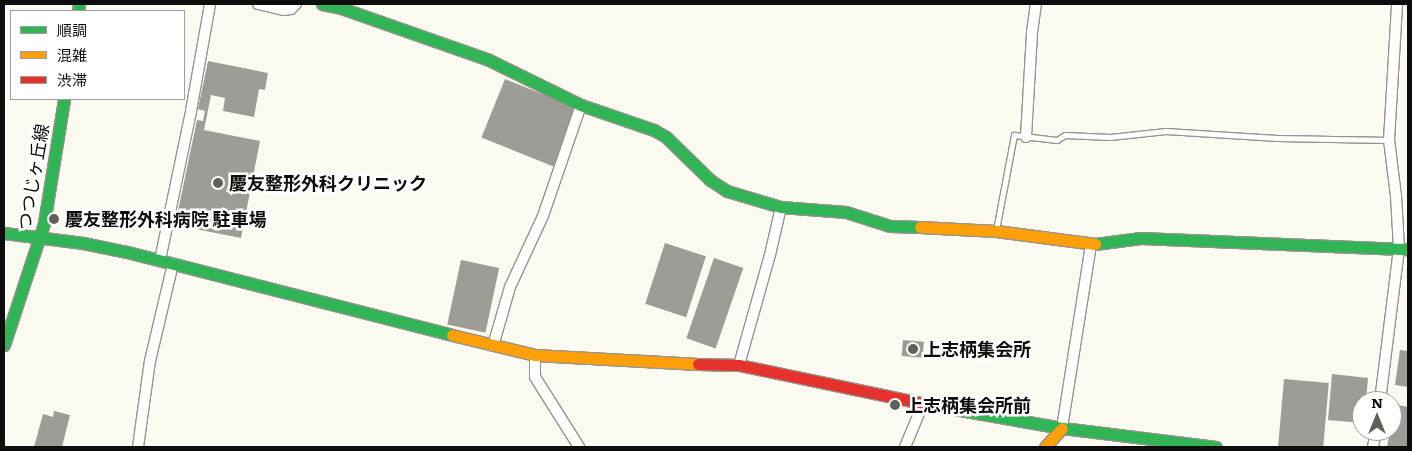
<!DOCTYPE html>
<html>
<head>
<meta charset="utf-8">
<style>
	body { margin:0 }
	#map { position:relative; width:1412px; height:451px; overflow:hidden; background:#fbfaf1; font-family:Literata,"Noto Sans JP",serif }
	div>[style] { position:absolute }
	.building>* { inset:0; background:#9e9c97; transform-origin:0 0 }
	.roads { filter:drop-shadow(1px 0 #949490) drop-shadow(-1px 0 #949490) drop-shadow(0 1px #949490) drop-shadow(0 -1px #949490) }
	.lane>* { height:5px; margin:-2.5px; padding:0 2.5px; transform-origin:2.5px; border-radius:2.5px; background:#fefefd }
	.street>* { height:10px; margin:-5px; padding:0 5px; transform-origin:5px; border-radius:5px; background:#fefefd }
	.fast>* { height:11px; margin:-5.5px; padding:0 5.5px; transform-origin:5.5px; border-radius:5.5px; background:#30b455 }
	.slow>* { height:11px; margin:-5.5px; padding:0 5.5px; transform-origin:5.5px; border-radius:5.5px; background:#ff9f0a }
	.jam>* { height:11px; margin:-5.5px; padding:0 5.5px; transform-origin:5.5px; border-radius:5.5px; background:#e5322d }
	.dots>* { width:14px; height:14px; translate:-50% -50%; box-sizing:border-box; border:2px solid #fff; border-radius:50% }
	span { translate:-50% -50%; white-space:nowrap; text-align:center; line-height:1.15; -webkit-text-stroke:5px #fff; paint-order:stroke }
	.street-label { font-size:18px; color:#0d0d0d }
	.poi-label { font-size:18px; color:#0d0d0d; font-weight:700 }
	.left { translate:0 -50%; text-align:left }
	.frame { position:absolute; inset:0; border:5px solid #0d0d0d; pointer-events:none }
	.legend { position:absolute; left:10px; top:10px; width:175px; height:90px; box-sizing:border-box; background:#fff; border:1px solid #9e9e9e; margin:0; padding:6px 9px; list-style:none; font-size:15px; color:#0d0d0d }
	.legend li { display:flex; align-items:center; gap:10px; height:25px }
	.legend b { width:25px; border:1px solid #9e9e9e }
	.north { position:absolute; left:1352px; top:391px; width:50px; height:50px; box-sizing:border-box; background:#fff; border:1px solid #9e9e9e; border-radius:50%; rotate:0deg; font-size:14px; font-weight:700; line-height:20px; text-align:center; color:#0d0d0d }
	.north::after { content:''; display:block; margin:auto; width:18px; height:22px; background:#60605d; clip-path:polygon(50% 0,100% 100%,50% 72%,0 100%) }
</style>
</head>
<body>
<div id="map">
	<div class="building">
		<div style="clip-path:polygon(208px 61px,268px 73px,265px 90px,259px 89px,254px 117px,223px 111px,225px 98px,211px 95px,204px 130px,260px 141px,241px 238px,175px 225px,197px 120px,203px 121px,205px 111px,198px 109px)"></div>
		<div style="left:505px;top:79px;width:79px;height:63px;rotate:22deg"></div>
		<div style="left:665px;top:243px;width:43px;height:64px;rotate:18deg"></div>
		<div style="left:714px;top:258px;width:31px;height:85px;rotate:19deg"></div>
		<div style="left:461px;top:260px;width:39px;height:66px;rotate:12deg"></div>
		<div style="left:903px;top:340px;width:21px;height:16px;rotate:5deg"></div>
		<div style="clip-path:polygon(1400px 350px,1408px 351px,1408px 387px,1395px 385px)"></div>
		<div style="clip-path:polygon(1332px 374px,1368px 378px,1366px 401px,1362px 401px,1362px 423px,1328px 420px)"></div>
		<div style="left:1284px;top:379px;width:45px;height:68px;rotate:5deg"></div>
		<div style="clip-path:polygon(1394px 404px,1408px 407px,1408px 447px,1387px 447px,1390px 431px,1392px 431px)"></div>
		<div style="clip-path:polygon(54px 411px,70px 415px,62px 447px,34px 447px,43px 414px,53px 417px)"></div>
	</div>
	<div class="roads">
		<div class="lane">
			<div style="left:996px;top:230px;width:97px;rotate:-79.3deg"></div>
			<div style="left:1014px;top:135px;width:43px;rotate:6.6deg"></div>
			<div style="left:1057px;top:140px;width:9px;rotate:-32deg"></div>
			<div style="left:1065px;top:135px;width:45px;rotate:2.5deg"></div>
			<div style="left:1110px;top:137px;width:56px;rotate:-6.1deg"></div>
			<div style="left:1166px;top:131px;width:111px;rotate:3.6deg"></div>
			<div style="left:1277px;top:138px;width:112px;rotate:1deg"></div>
		</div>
		<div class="street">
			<div style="left:258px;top:4px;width:27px;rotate:13deg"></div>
			<div style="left:284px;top:10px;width:7px;rotate:-8deg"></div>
			<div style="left:291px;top:9px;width:7px;rotate:-45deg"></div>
			<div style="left:1026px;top:137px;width:105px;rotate:-86.7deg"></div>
			<div style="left:1032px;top:32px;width:28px;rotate:-82deg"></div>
			<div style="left:160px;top:260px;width:152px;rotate:-78.2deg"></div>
			<div style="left:191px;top:111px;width:109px;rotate:-79.9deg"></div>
			<div style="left:493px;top:346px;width:61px;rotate:-73.9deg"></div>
			<div style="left:510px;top:287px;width:78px;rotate:-65.1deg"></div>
			<div style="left:543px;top:216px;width:117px;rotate:-71.1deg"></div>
			<div style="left:535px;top:355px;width:22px;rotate:90deg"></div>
			<div style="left:535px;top:377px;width:83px;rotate:57.8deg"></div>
			<div style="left:739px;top:365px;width:114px;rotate:-74.3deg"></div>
			<div style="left:770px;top:255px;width:49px;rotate:-77.1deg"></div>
			<div style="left:1380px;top:401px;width:153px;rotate:-82.9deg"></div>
			<div style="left:1399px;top:249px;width:53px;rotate:-93.2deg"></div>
			<div style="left:1396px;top:196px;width:56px;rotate:-97.1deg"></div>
			<div style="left:1389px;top:140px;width:136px;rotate:-86.6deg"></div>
			<div style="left:1062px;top:428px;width:186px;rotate:-81deg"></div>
			<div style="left:138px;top:447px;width:87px;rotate:-82.1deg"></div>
			<div style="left:150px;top:361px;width:100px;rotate:-76.7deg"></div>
			<div style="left:905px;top:447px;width:47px;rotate:-67.3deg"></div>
			<div style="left:1373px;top:447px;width:16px;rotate:-79deg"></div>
		</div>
		<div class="fast">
			<div style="left:322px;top:4px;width:19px;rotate:12deg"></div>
			<div style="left:341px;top:8px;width:155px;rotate:19.3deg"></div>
			<div style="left:487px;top:59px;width:105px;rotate:26.1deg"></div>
			<div style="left:581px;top:105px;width:77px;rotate:18.9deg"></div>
			<div style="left:654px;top:130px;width:14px;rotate:30deg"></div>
			<div style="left:666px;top:137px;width:62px;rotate:44.3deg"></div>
			<div style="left:710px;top:180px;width:20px;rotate:33deg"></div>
			<div style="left:727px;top:191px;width:56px;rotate:16.5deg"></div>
			<div style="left:781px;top:207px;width:65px;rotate:4.4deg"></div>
			<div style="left:846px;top:212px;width:46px;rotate:17.7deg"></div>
			<div style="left:890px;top:226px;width:30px;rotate:2deg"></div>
			<div style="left:78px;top:11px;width:7px;rotate:-82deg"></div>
			<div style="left:4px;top:233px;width:80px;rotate:7.2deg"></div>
			<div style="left:83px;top:243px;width:45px;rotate:11.6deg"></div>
			<div style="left:127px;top:252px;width:335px;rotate:14.3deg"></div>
			<div style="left:1095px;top:244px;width:46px;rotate:-7.4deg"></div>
			<div style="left:1141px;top:238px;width:267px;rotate:2.4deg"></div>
			<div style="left:4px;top:345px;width:128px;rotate:-71.8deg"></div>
			<div style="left:44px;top:223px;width:126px;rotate:-80.8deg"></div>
			<div style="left:926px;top:404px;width:138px;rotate:10deg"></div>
			<div style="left:1062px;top:428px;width:155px;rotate:7deg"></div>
		</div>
		<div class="slow">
			<div style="left:920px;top:227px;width:76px;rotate:3deg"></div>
			<div style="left:996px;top:231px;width:100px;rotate:7.5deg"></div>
			<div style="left:452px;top:335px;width:85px;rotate:13.5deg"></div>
			<div style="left:535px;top:355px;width:163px;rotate:3.2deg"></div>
			<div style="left:1045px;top:447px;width:25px;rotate:-48deg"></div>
		</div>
		<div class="jam">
			<div style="left:698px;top:364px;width:41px;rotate:1.4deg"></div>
			<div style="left:739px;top:365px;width:191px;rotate:11.8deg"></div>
		</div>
	</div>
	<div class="dots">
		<div style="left:218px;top:183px;background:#60605d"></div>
		<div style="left:54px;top:219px;background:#60605d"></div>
		<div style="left:913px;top:349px;background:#60605d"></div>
		<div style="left:895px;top:405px;background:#60605d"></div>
	</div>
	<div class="street-label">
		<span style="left:33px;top:177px;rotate:-80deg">つつじヶ丘線</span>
	</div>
	<div class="poi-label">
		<span class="left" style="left:229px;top:183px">慶友整形外科クリニック</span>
		<span class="left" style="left:65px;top:219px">慶友整形外科病院 駐車場</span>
		<span class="left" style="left:923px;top:349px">上志柄集会所</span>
		<span class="left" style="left:905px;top:405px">上志柄集会所前</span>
	</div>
	<div class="frame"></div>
	<ul class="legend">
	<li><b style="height:6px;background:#30b455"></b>順調</li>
	<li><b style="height:6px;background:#ff9f0a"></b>混雑</li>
	<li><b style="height:6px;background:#e5322d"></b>渋滞</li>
	</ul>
	<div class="north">N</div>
</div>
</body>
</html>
